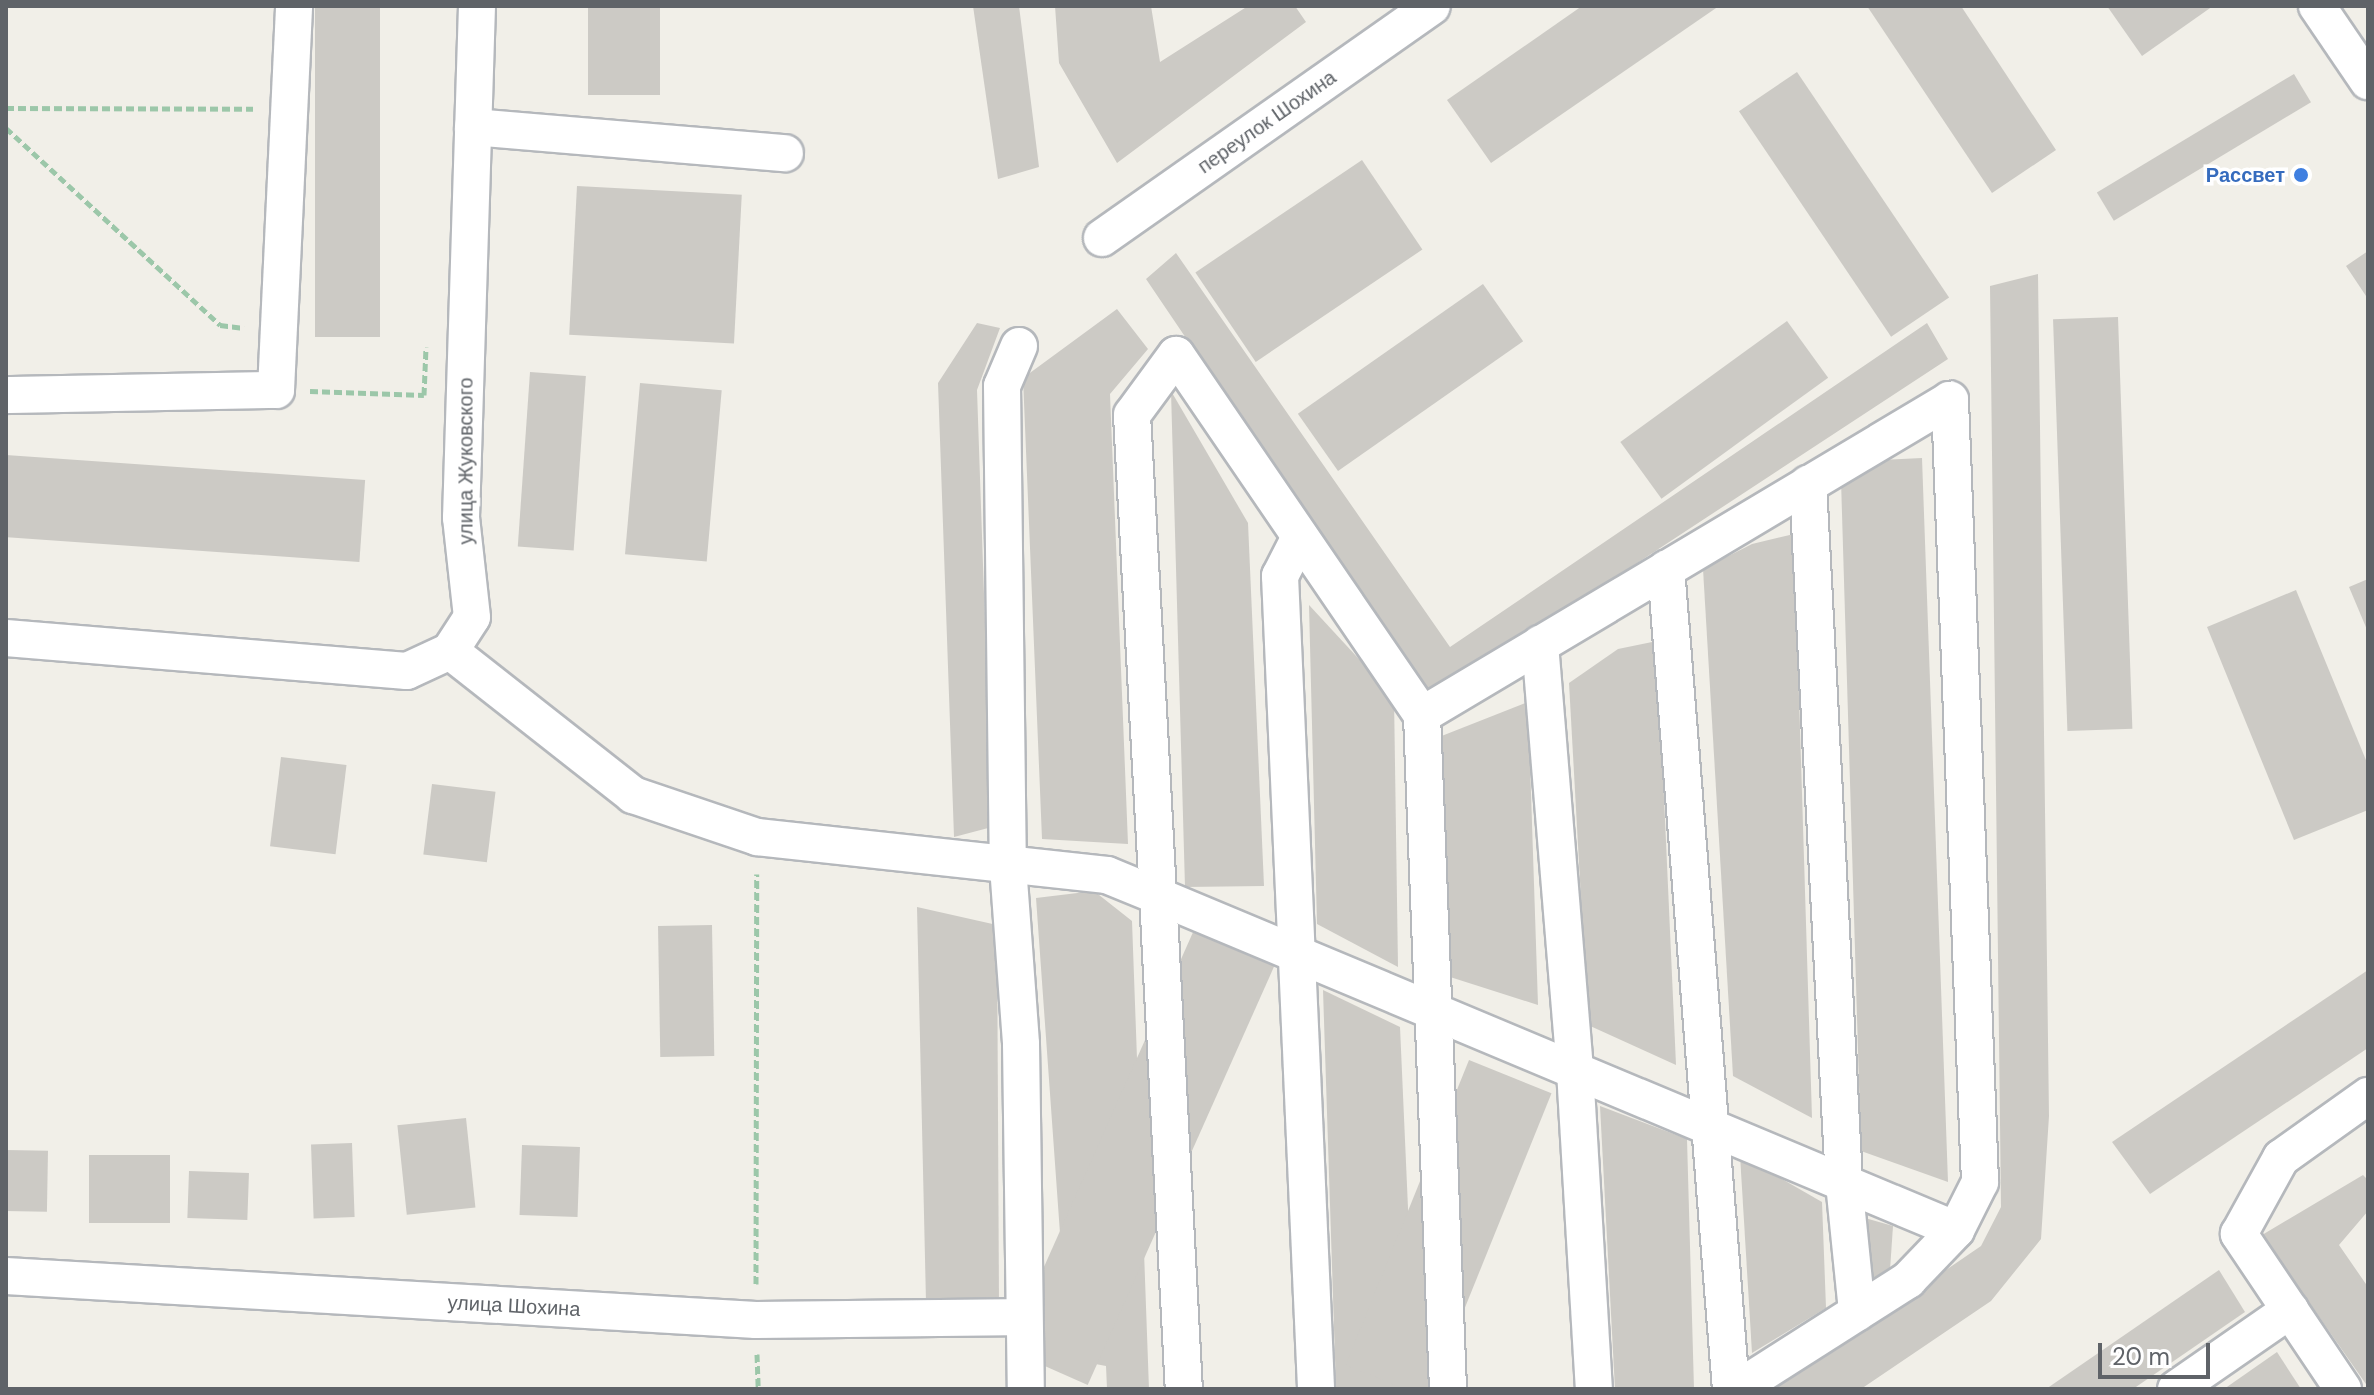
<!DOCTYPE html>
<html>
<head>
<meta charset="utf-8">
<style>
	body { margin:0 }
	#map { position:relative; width:2374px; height:1395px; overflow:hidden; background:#f1efe8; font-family:"DM Sans",sans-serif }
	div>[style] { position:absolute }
	.building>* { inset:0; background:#cccac5; transform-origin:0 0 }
	.path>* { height:5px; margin-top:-2.5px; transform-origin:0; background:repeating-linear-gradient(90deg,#9cc7a9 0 8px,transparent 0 12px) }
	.roads { filter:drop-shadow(2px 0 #b5b8bc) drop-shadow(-2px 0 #b5b8bc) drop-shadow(0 2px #b5b8bc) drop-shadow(0 -2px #b5b8bc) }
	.minor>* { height:36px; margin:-18px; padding:0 18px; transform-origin:18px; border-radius:18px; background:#fff }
	.dots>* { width:22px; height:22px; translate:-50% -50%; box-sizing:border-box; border:4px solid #fff; border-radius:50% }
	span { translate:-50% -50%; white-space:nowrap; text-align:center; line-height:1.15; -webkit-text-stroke:7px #fff; paint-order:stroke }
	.street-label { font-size:20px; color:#5f6368 }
	.shop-label { font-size:20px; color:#366cbe; font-weight:700 }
	.right { translate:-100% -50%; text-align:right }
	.frame { position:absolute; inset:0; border:8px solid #5f6368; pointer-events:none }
	.scale { position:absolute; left:2098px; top:1343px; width:112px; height:36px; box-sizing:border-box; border:4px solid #5f6368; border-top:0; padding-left:10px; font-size:24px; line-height:28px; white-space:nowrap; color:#5f6368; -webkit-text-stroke:6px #fff; paint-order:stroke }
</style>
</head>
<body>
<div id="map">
	<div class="building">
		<div style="left:315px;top:6px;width:65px;height:331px"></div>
		<div style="left:588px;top:6px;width:72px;height:89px"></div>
		<div style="clip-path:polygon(973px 6px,1019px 6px,1039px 167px,998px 179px)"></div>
		<div style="clip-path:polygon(1055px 6px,1151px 6px,1160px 62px,1248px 6px,1295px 6px,1306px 22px,1117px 163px,1059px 63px)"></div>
		<div style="clip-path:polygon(1582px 6px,1719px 6px,1491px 163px,1447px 100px)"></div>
		<div style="clip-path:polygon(1867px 6px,1961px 6px,2056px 150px,1992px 193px)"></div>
		<div style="clip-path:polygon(2107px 6px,2213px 6px,2142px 56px)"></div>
		<div style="left:1797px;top:72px;width:272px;height:70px;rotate:56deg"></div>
		<div style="left:2294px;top:74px;width:33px;height:230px;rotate:59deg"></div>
		<div style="left:1362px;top:160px;width:108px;height:201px;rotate:56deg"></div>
		<div style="left:577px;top:186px;width:165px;height:149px;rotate:3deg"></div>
		<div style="clip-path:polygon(2368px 251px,2368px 299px,2346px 266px)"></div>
		<div style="clip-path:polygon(1176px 253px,1450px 647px,1927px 323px,1948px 359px,1430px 699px,1146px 279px)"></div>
		<div style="clip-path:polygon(2038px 274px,2049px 1116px,2041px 1239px,1991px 1301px,1861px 1389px,1772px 1389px,1981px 1246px,2001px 1207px,1990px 286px)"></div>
		<div style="left:1483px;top:284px;width:70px;height:226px;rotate:55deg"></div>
		<div style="clip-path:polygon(1117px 309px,1148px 349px,1110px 394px,1128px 844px,1042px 839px,1023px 378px)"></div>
		<div style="left:2118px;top:317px;width:412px;height:65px;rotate:88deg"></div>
		<div style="left:1787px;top:321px;width:70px;height:206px;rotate:54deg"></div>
		<div style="clip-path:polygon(977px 323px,1000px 328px,977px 390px,992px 827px,954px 837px,938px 383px)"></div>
		<div style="left:530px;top:372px;width:56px;height:175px;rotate:4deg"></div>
		<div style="left:640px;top:383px;width:82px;height:172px;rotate:5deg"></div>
		<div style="clip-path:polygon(1171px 391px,1248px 523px,1264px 886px,1185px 887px)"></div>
		<div style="left:6px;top:455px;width:360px;height:82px;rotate:4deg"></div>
		<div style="clip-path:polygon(1922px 458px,1948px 1182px,1861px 1151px,1841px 480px,1881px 460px)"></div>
		<div style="clip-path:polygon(1794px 534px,1812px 1118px,1733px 1076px,1703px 569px,1752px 544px)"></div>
		<div style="clip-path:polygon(2368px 579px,2368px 632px,2349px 587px)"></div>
		<div style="clip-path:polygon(2296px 590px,2368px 765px,2368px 810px,2294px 840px,2207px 627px)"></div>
		<div style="clip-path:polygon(1309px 605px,1394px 697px,1398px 967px,1317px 924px)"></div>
		<div style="clip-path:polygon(1657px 641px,1676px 1065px,1588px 1025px,1569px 683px,1618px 649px)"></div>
		<div style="clip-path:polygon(1528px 702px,1538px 1005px,1447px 976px,1434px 739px)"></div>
		<div style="left:281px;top:757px;width:66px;height:90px;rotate:7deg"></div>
		<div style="left:432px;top:784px;width:64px;height:71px;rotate:7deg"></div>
		<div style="clip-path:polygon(1094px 891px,1132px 921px,1149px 1389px,1107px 1389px,1106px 1366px,1069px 1359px,1036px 898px)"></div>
		<div style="clip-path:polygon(917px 907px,997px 925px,999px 1306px,926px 1302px)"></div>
		<div style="left:712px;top:925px;width:131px;height:54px;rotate:89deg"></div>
		<div style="left:1194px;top:930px;width:88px;height:459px;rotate:24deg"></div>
		<div style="clip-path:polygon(2368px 970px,2368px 1048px,2150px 1194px,2112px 1142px)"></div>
		<div style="clip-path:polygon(1323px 990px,1400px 1027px,1416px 1389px,1336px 1389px)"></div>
		<div style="left:1469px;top:1060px;width:89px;height:329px;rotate:22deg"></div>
		<div style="clip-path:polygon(1600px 1106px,1687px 1139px,1694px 1389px,1615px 1389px)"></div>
		<div style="left:466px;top:1118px;width:90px;height:69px;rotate:84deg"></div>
		<div style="left:352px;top:1143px;width:74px;height:41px;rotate:88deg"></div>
		<div style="left:522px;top:1145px;width:58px;height:70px;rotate:2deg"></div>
		<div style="left:6px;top:1150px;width:42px;height:61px;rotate:1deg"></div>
		<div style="left:89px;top:1155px;width:81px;height:68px"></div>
		<div style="clip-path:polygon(1740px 1155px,1822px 1202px,1826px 1308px,1752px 1353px)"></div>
		<div style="left:189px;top:1171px;width:60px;height:47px;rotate:2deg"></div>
		<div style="clip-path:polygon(2363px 1175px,2368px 1180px,2368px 1211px,2339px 1245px,2368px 1287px,2368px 1387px,2262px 1235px)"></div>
		<div style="clip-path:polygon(1865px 1218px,1893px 1226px,1890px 1270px,1872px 1280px)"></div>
		<div style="clip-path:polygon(2219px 1270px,2245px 1312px,2133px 1389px,2046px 1389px)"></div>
		<div style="clip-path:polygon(2277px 1352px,2301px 1389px,2224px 1389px)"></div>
	</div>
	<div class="path">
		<div style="left:6px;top:108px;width:247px;rotate:0.2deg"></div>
		<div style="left:6px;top:128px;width:291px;rotate:42.6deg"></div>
		<div style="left:220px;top:325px;width:24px;rotate:7deg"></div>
		<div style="left:310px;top:391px;width:114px;rotate:2deg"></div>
		<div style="left:424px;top:395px;width:48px;rotate:-87.6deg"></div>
		<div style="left:756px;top:1284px;width:410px;rotate:-89.9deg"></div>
		<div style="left:757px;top:1354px;width:35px;rotate:88deg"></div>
	</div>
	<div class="roads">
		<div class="minor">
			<div style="left:2317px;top:6px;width:91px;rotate:55.8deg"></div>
			<div style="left:473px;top:127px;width:313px;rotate:4.8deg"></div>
			<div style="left:1102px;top:238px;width:403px;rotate:-35.1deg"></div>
			<div style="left:1019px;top:346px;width:43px;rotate:113deg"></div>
			<div style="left:1002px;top:386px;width:480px;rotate:89.3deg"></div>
			<div style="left:1008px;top:866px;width:178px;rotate:85.8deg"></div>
			<div style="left:1021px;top:1044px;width:345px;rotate:89.2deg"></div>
			<div style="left:6px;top:395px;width:270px;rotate:-1.1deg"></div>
			<div style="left:276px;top:390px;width:384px;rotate:-87.3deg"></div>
			<div style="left:1808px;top:484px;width:700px;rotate:87.05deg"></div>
			<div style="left:1844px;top:1183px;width:130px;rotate:84.2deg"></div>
			<div style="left:1300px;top:537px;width:44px;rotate:117.1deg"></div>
			<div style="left:1280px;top:576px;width:814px;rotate:87.46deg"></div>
			<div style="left:1666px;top:569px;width:823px;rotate:85.47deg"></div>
			<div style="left:6px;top:638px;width:402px;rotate:4.7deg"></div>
			<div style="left:407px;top:671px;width:47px;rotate:-24.9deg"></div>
			<div style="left:450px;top:651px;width:40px;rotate:-57.1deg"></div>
			<div style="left:472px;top:617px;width:100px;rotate:-96.3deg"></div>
			<div style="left:461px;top:518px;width:512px;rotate:-88.21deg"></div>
			<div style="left:1540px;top:644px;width:428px;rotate:85.3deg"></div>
			<div style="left:1575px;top:1071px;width:319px;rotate:86.6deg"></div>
			<div style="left:450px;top:651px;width:233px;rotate:38.2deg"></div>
			<div style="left:633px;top:795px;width:131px;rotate:18.7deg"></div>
			<div style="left:757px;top:837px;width:352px;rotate:6.2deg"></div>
			<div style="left:1107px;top:875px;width:55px;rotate:22.4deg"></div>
			<div style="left:1158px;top:896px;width:865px;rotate:22.71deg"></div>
			<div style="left:1956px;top:1230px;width:54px;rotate:-63.4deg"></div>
			<div style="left:1980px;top:1182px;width:783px;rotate:-92.2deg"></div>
			<div style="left:1950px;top:400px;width:615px;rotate:149.18deg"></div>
			<div style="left:1422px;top:715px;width:436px;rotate:-124.3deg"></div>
			<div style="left:1176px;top:355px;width:74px;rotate:126.3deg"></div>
			<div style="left:1132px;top:415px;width:482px;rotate:86.9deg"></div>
			<div style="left:1158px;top:896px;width:494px;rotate:87deg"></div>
			<div style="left:1422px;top:715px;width:675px;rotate:87.79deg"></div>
			<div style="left:6px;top:1276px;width:751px;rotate:3.36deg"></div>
			<div style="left:756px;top:1320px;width:266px;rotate:-0.6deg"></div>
			<div style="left:1737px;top:1389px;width:203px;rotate:-32.5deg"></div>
			<div style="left:1908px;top:1280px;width:69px;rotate:-46.2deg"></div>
			<div style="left:2176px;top:1389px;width:139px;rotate:-34.7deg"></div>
			<div style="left:2343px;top:1389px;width:187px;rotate:-123.9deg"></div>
			<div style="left:2239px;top:1234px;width:87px;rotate:-61.1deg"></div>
			<div style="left:2281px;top:1158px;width:107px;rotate:-35.5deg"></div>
		</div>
	</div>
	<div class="dots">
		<div style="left:2301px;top:175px;background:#3f7fe0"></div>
	</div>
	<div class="street-label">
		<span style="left:1267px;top:122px;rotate:-35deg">переулок Шохина</span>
		<span style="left:466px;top:461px;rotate:-90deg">улица Жуковского</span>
		<span style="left:514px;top:1306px;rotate:3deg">улица Шохина</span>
	</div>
	<div class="shop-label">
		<span class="right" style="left:2285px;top:175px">Рассвет</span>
	</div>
	<div class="frame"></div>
	<div class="scale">20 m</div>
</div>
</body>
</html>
